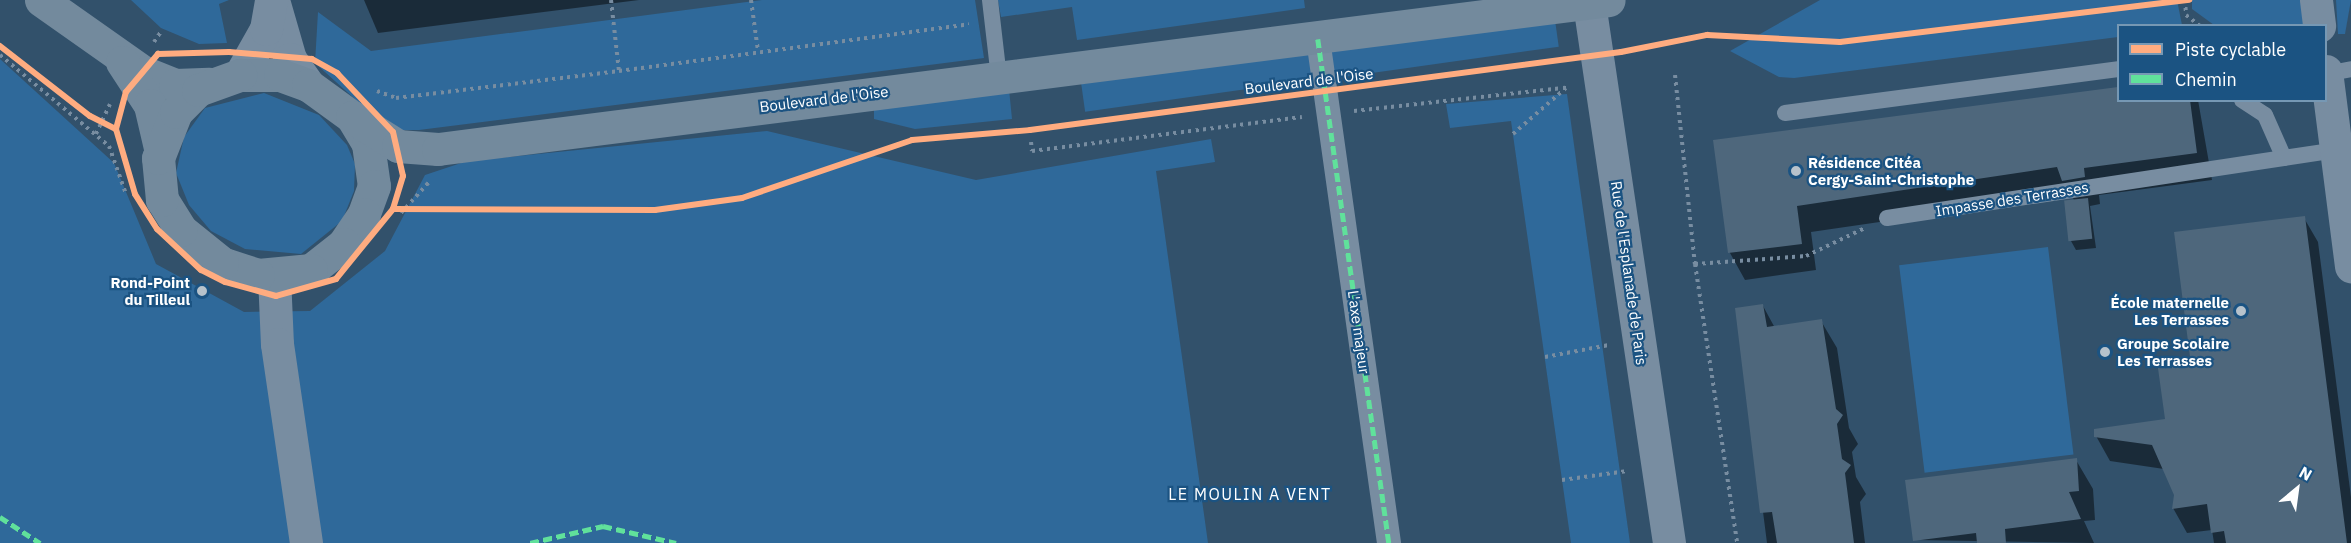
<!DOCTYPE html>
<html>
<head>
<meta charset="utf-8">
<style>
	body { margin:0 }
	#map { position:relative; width:2351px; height:543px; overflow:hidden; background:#32516b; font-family:"IBM Plex Sans",sans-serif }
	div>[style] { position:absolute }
	.green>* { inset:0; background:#2f699a; transform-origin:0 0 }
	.shadow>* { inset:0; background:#0007 }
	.building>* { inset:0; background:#4e677c; transform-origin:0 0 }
	.path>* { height:4px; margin-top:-2px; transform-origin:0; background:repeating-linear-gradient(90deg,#788da1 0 3px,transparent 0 7.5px) }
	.service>* { height:16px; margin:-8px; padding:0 8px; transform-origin:8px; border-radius:8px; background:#788da1 }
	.pedestrian>* { height:24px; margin:-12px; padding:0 12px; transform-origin:12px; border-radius:12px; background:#788da1 }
	.minor>* { height:33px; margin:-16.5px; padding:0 16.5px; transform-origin:16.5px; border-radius:16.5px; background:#788da1 }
	.secondary>* { height:33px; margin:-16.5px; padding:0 16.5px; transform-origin:16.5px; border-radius:16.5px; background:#738a9d }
	.quiet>* { height:4.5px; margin-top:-2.25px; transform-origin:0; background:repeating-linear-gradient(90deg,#60e19b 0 9px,transparent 0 13.5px) }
	.cycleway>* { height:6px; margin:-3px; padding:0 3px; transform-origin:3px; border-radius:3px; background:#ffac80 }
	.dots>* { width:16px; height:16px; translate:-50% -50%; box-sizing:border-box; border:3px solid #1b5382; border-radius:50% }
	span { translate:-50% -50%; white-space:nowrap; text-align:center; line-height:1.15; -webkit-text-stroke:4.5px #1b5382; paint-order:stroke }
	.street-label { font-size:15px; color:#fff }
	.poi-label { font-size:15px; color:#fff; font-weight:700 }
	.left { translate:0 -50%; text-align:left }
	.right { translate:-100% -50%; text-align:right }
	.neighbourhood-label { font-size:16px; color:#fff; letter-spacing:1.5px }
	.legend { position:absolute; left:2117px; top:24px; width:210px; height:78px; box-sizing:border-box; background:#1b5382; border:2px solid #7698b4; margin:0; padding:8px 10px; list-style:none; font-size:18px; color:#fff }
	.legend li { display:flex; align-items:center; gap:12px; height:30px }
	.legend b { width:30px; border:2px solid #7698b4 }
	.north { position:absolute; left:2267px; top:459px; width:60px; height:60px; -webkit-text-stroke:4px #1b5382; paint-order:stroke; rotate:29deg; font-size:16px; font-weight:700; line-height:24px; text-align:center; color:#fff }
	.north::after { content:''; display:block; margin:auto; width:21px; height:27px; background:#fff; clip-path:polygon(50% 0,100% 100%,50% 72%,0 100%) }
</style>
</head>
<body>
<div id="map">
	<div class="green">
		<div style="clip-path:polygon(131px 0,229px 0,219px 4px,227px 43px,199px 44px,161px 28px)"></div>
		<div style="clip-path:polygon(762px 0,975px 0,984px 58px,419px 130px,398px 130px,367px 110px,315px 63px,318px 12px,371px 51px)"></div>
		<div style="clip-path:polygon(998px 0,1304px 0,1305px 8px,1077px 40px,1072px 7px,1001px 17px)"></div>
		<div style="clip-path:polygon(1820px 0,2177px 0,2182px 25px,2118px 26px,2118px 37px,1794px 78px,1779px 77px,1730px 51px)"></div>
		<div style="clip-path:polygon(2192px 0,2302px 0,2307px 25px,2214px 25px,2192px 9px)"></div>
		<div style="clip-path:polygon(2336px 0,2351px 0,2345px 34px,2338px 34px)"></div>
		<div style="left:1555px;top:20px;width:27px;height:228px;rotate:82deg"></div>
		<div style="left:1309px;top:52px;width:28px;height:230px;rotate:82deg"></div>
		<div style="clip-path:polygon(0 59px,114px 163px,156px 264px,244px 312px,310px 311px,385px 251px,425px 175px,467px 161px,767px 131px,976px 180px,1211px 139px,1215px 162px,1156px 171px,1208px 543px,0 543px)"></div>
		<div style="clip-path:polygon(1009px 89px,1012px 119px,915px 129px,874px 119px,874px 108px)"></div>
		<div style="clip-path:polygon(264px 93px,319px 115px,347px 145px,355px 164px,354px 191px,342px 221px,301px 254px,245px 249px,211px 231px,189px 205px,176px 173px,184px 137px,205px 108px)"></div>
		<div style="clip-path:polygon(1567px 94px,1579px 181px,1630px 543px,1571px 543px,1511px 121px,1450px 128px,1446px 104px)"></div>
		<div style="left:2048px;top:247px;width:209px;height:150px;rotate:83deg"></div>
	</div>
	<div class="shadow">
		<div style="clip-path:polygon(364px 0,639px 0,378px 33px)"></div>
		<div style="clip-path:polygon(2118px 89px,2118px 100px,2198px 100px,2212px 180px,2099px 195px,2100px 204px,2090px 206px,2096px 248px,2076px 250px,2071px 241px,2075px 202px,2071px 194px,1811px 232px,1816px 270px,1745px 280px,1730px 253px,1715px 142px)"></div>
		<div style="clip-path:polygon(2304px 218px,2318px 242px,2351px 497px,2351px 543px,2214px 543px,2212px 530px,2187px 533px,2173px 508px,2176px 495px,2164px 469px,2110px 461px,2096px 436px,2166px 421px,2192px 358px)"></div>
		<div style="clip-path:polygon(1763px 306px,1775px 328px,1821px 321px,1837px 348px,1849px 428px,1858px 444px,1852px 452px,1856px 477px,1866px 494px,1860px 502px,1865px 543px,1767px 543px,1737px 310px)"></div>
		<div style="clip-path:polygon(2076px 460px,2093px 489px,2095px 520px,2084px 521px,2094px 543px,1915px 540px)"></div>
	</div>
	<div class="building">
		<div style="clip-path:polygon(2118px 87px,2118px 100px,2190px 100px,2197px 153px,2084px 168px,2085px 177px,2062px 181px,2057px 167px,1797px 206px,1802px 244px,1728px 253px,1713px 140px)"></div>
		<div style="left:2088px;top:198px;width:41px;height:24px;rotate:84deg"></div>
		<div style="clip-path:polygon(2305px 216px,2347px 543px,2226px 543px,2224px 531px,2211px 533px,2207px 504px,2172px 509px,2174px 495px,2152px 445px,2094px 437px,2094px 429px,2165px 419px,2157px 361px,2190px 357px,2174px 232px)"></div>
		<div style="clip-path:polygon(1763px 304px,1767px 327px,1822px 319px,1836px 409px,1843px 415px,1837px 424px,1842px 459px,1851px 465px,1845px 473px,1854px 543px,1777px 543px,1772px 512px,1760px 513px,1735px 308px)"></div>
		<div style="clip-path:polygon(2077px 458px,2079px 491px,2069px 492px,2081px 519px,2005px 529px,2006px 543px,1977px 543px,1976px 533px,1913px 541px,1905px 480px)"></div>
	</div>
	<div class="path">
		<div style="left:611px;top:0;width:71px;rotate:83.6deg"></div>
		<div style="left:619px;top:71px;width:353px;rotate:-7.6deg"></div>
		<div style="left:751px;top:0;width:51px;rotate:82.2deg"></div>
		<div style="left:2185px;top:0;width:15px;rotate:86deg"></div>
		<div style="left:2186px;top:15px;width:18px;rotate:38deg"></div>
		<div style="left:154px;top:42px;width:11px;rotate:-56deg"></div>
		<div style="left:0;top:55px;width:142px;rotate:39.9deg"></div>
		<div style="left:109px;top:146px;width:51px;rotate:70.5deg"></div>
		<div style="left:1675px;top:75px;width:190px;rotate:84deg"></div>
		<div style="left:1695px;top:264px;width:282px;rotate:81.4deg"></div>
		<div style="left:377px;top:91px;width:20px;rotate:20deg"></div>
		<div style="left:396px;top:98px;width:225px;rotate:-6.9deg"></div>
		<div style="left:1354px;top:111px;width:217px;rotate:-6.3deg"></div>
		<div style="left:96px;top:134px;width:33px;rotate:-65deg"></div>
		<div style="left:1513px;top:134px;width:70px;rotate:-41deg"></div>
		<div style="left:1031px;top:142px;width:9px;rotate:84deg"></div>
		<div style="left:1032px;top:151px;width:272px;rotate:-7.2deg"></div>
		<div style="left:401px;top:213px;width:43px;rotate:-47.8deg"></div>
		<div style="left:1695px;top:264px;width:111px;rotate:-4.1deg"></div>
		<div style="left:1806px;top:256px;width:65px;rotate:-25.4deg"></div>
		<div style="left:1545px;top:357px;width:65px;rotate:-10.6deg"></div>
		<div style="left:1562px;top:480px;width:66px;rotate:-7.9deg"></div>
	</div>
	<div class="service">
		<div style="left:990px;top:0;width:79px;rotate:83.4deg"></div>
		<div style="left:2326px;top:74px;width:25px;rotate:-11deg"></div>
		<div style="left:2242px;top:100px;width:27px;rotate:33deg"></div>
		<div style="left:2265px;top:115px;width:47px;rotate:66.2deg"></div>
		<div style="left:1785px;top:113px;width:336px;rotate:-7.5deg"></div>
		<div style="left:1887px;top:218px;width:454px;rotate:-8.6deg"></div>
	</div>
	<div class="pedestrian">
		<div style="left:1318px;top:39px;width:509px;rotate:81.98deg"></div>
	</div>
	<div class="minor">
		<div style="left:273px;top:0;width:61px;rotate:73.9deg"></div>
		<div style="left:290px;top:59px;width:32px;rotate:55deg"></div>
		<div style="left:2316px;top:0;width:26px;rotate:83deg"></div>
		<div style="left:1589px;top:3px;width:546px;rotate:81.57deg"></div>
		<div style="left:2326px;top:71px;width:197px;rotate:82.7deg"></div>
		<div style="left:240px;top:75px;width:53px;rotate:-60.5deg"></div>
		<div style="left:266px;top:29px;width:29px;rotate:-80deg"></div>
		<div style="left:274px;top:276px;width:68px;rotate:87.5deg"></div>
		<div style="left:277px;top:344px;width:201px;rotate:81.7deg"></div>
	</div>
	<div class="secondary">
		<div style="left:41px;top:0;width:125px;rotate:35.2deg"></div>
		<div style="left:143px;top:72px;width:35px;rotate:22deg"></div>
		<div style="left:175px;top:85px;width:34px;rotate:-2deg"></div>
		<div style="left:122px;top:62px;width:51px;rotate:56.9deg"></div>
		<div style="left:150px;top:105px;width:44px;rotate:76.9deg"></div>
		<div style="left:240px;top:75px;width:40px"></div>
		<div style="left:280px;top:75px;width:30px;rotate:20deg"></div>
		<div style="left:308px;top:85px;width:54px;rotate:36deg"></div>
		<div style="left:352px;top:117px;width:31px;rotate:59deg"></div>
		<div style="left:368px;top:144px;width:42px;rotate:81.9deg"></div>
		<div style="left:374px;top:186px;width:30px;rotate:110deg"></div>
		<div style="left:364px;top:214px;width:36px;rotate:124deg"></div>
		<div style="left:344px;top:244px;width:42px;rotate:141.8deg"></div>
		<div style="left:311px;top:270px;width:53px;rotate:174.6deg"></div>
		<div style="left:258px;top:275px;width:38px;rotate:-162deg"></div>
		<div style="left:222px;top:263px;width:53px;rotate:-141.2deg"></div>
		<div style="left:181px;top:230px;width:36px;rotate:-122deg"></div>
		<div style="left:162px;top:200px;width:42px;rotate:-95.4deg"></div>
		<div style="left:158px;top:158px;width:49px;rotate:-68.6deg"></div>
		<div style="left:176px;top:112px;width:31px;rotate:-45deg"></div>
		<div style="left:198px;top:90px;width:45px;rotate:-19.7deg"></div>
		<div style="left:352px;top:117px;width:54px;rotate:32.2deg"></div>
		<div style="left:398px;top:146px;width:40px;rotate:4.3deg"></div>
		<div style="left:438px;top:149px;width:1180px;rotate:-7.25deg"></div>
	</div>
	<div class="quiet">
		<div style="left:1318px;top:39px;width:509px;rotate:81.98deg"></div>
		<div style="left:0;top:517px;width:48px;rotate:33deg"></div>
		<div style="left:530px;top:543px;width:75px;rotate:-13.1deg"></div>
		<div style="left:603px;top:526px;width:75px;rotate:13.1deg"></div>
	</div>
	<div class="cycleway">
		<div style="left:0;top:46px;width:114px;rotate:37.9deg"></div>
		<div style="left:90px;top:116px;width:29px;rotate:27deg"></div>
		<div style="left:229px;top:52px;width:83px;rotate:4.8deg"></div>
		<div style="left:312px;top:59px;width:29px;rotate:29deg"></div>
		<div style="left:337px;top:73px;width:81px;rotate:46.5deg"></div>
		<div style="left:393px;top:132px;width:45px;rotate:77.2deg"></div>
		<div style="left:403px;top:176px;width:34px;rotate:107deg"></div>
		<div style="left:393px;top:209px;width:90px;rotate:129.2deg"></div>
		<div style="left:336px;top:279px;width:62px;rotate:164.2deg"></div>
		<div style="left:276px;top:296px;width:53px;rotate:-164.6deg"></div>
		<div style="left:225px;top:282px;width:27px;rotate:-153deg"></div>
		<div style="left:201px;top:270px;width:60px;rotate:-137deg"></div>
		<div style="left:157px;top:229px;width:41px;rotate:-122.2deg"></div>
		<div style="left:135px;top:194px;width:68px;rotate:-106.3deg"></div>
		<div style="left:116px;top:129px;width:38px;rotate:-75deg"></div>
		<div style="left:126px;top:92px;width:50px;rotate:-49.9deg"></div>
		<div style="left:158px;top:54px;width:71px;rotate:-1.6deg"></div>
		<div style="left:393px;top:209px;width:262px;rotate:0.2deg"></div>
		<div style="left:655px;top:210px;width:88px;rotate:-7.9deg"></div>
		<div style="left:742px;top:198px;width:180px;rotate:-18.8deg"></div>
		<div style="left:912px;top:140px;width:118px;rotate:-4.8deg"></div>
		<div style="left:1030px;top:130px;width:596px;rotate:-7.52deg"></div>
		<div style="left:1621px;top:52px;width:88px;rotate:-11.2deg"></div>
		<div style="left:1707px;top:35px;width:133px;rotate:3deg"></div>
		<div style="left:1840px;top:42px;width:352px;rotate:-6.9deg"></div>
	</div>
	<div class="dots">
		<div style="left:1796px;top:171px;background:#b7c2cb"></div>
		<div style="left:202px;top:291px;background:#b7c2cb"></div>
		<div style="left:2241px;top:311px;background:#b7c2cb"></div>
		<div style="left:2105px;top:352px;background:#b7c2cb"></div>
	</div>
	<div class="street-label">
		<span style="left:1309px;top:81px;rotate:-7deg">Boulevard de l'Oise</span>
		<span style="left:824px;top:99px;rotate:-7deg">Boulevard de l'Oise</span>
		<span style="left:2012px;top:199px;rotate:-9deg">Impasse des Terrasses</span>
		<span style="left:1629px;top:273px;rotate:82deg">Rue de l'Esplanade de Paris</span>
		<span style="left:1359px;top:332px;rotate:82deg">L'axe majeur</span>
	</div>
	<div class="poi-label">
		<span class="left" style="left:1808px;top:171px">Résidence Citéa<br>Cergy-Saint-Christophe</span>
		<span class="right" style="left:190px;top:291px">Rond-Point<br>du Tilleul</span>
		<span class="right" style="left:2229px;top:311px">École maternelle<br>Les Terrasses</span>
		<span class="left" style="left:2117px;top:352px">Groupe Scolaire<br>Les Terrasses</span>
	</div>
	<div class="neighbourhood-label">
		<span style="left:1250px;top:494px">LE MOULIN A VENT</span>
	</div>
	<ul class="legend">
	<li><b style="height:8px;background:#ffac80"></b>Piste cyclable</li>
	<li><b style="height:8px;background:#60e19b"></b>Chemin</li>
	</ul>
	<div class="north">N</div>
</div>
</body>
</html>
